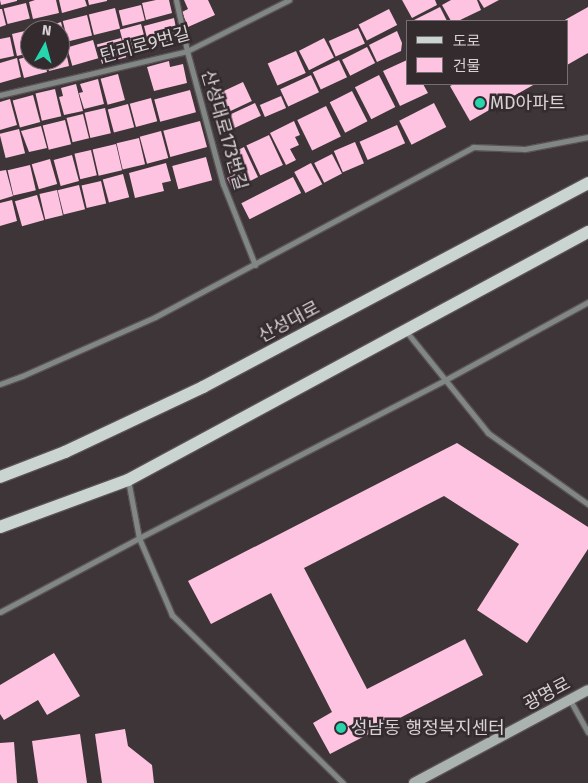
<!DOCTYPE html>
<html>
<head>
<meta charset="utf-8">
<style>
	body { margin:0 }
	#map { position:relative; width:588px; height:783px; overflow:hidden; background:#3e3539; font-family:"Fira Sans","Noto Sans KR",sans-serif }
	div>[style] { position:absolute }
	.building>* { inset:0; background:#fec3e0; transform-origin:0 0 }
	.roads { filter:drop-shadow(1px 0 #5a5155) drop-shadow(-1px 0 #5a5155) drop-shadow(0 1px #5a5155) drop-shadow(0 -1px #5a5155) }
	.minor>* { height:5px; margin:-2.5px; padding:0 2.5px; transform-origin:2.5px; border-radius:2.5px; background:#818785 }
	.secondary>* { height:10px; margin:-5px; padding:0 5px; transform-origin:5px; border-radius:5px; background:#abb3b0 }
	.primary>* { height:12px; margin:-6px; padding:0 6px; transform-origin:6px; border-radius:6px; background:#cad5d1 }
	.dots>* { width:14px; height:14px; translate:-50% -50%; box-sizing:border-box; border:2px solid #342b2f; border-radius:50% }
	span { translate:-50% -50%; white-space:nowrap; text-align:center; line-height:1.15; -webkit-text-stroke:5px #342b2f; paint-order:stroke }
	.street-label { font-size:18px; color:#d8d2d5 }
	.poi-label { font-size:18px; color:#d8d2d5 }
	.left { translate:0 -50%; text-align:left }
	.legend { position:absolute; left:406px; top:20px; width:162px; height:65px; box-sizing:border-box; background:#342b2f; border:1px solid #766e71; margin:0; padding:6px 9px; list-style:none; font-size:15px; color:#d8d2d5 }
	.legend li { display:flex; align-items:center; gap:10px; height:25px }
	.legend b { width:25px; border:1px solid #766e71 }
	.north { position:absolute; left:20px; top:20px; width:50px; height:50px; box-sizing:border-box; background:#342b2f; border:1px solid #766e71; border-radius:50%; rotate:7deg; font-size:14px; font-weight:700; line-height:20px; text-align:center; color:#d8d2d5 }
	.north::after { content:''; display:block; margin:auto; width:18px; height:22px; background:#26d5ae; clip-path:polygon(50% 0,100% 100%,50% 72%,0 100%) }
</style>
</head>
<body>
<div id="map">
	<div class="building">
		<div style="clip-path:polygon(0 0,17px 0,17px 1px,1px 5px)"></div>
		<div style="clip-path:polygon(35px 0,56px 0,59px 13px,33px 19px,29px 2px)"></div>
		<div style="clip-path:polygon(59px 0,85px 0,87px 6px,62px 13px)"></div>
		<div style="clip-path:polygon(88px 0,107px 0,107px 1px,89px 5px)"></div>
		<div style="clip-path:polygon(156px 0,169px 0,172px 13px,146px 20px,142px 3px)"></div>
		<div style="clip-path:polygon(184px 0,208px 0,215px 15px,188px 27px,182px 12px,188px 9px)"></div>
		<div style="clip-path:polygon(402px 0,435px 0,437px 5px,412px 18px)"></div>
		<div style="clip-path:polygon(451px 0,477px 0,481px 10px,458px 21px,451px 21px,442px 5px)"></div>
		<div style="clip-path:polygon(479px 0,499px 0,484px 8px)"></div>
		<div style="left:26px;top:3px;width:16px;height:23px;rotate:76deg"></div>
		<div style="left:141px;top:5px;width:16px;height:23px;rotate:76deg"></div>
		<div style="clip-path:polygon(440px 7px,447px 21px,412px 21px)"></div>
		<div style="clip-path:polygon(588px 7px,588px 53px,567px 65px,567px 21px,563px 21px)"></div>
		<div style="left:115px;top:8px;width:21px;height:27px;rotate:76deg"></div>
		<div style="clip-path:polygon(0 9px,2px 9px,6px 25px,0 27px)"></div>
		<div style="left:389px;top:9px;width:18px;height:34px;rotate:63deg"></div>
		<div style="left:87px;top:15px;width:21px;height:25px;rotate:76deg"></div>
		<div style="clip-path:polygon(174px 18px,176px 28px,168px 42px,149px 46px,144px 26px)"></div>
		<div style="clip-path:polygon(61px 22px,66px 42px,60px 43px,60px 30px,37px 30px)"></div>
		<div style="left:141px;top:24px;width:24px;height:22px;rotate:75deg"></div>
		<div style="left:358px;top:28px;width:17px;height:32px;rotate:66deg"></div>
		<div style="clip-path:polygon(29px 30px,30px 53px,17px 56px,12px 34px)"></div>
		<div style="clip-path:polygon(397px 31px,402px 43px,401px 51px,377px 62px,369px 45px)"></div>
		<div style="clip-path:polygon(10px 37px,14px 56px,0 59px,0 39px)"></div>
		<div style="left:121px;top:38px;width:20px;height:25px;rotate:75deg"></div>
		<div style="left:324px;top:38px;width:22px;height:28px;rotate:63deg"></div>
		<div style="left:93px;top:40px;width:19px;height:27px;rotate:74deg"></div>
		<div style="clip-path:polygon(65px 47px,69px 66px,49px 71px,46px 60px,60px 60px,60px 48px)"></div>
		<div style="left:367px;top:47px;width:18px;height:28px;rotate:63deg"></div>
		<div style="left:296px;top:51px;width:24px;height:31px;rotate:66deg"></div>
		<div style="clip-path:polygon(30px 56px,30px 60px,44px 60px,47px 72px,24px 78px,19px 59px)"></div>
		<div style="clip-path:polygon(17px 58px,21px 77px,0 83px,0 63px)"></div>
		<div style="left:339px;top:60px;width:19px;height:29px;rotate:65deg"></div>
		<div style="clip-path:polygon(407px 60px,407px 84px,423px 84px,428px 93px,400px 106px,383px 71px)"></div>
		<div style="clip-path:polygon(169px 61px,170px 67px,183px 64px,187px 83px,154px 91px,147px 67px)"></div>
		<div style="left:118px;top:74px;width:27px;height:18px;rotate:75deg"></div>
		<div style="left:311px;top:75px;width:19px;height:34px;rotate:65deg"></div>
		<div style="left:379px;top:75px;width:36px;height:27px;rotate:63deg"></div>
		<div style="clip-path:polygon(98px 79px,104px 104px,84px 109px,79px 93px,83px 92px,80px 84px)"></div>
		<div style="left:243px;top:82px;width:21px;height:30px;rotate:65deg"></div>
		<div style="clip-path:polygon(76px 84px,83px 111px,64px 115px,59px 97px,63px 96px,61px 88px)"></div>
		<div style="clip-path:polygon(454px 84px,535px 84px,470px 121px,450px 86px)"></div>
		<div style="left:55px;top:89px;width:28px;height:20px;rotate:77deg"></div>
		<div style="left:190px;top:90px;width:23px;height:37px;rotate:75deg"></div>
		<div style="left:352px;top:91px;width:34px;height:25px;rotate:63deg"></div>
		<div style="left:33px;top:95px;width:28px;height:21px;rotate:75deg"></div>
		<div style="left:281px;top:96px;width:13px;height:23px;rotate:67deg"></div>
		<div style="left:151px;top:98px;width:24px;height:22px;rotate:75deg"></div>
		<div style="clip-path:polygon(10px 99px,17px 125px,0 130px,0 102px)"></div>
		<div style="left:255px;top:103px;width:14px;height:31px;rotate:65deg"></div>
		<div style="left:434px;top:103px;width:27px;height:39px;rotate:63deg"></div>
		<div style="left:128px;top:104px;width:24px;height:21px;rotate:75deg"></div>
		<div style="left:326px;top:106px;width:34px;height:32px;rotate:64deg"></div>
		<div style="left:105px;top:108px;width:26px;height:21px;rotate:77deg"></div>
		<div style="left:83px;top:114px;width:25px;height:17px;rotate:76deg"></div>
		<div style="left:65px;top:120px;width:25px;height:23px;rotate:76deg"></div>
		<div style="left:200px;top:121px;width:27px;height:38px;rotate:75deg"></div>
		<div style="clip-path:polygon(294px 121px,300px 135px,295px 137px,299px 145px,290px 149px,296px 160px,286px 165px,270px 133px)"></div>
		<div style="left:397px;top:125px;width:20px;height:41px;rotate:66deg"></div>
		<div style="clip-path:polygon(41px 126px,47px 148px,29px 152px,21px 131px)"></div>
		<div style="left:19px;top:129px;width:25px;height:20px;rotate:76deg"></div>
		<div style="left:161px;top:131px;width:28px;height:22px;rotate:75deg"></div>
		<div style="left:269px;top:135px;width:33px;height:25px;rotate:65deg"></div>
		<div style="left:139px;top:138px;width:27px;height:23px;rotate:77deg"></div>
		<div style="left:355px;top:142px;width:23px;height:23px;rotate:67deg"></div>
		<div style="left:116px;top:144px;width:27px;height:24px;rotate:77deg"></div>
		<div style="clip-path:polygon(244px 147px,258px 177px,233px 190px,227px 178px,233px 175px,228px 165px,236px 161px,232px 153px)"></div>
		<div style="left:91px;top:150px;width:26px;height:17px;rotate:77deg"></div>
		<div style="left:332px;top:154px;width:22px;height:20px;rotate:63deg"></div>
		<div style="left:72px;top:155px;width:27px;height:19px;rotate:75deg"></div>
		<div style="left:206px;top:157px;width:24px;height:35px;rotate:75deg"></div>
		<div style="left:50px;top:159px;width:26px;height:19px;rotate:74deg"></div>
		<div style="clip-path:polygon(166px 163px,171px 181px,162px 183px,164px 191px,135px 198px,129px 173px)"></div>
		<div style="left:311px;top:163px;width:24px;height:19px;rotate:62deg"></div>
		<div style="left:30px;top:165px;width:26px;height:23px;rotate:77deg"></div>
		<div style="clip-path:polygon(6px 170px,13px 196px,0 200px,0 171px)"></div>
		<div style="left:123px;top:174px;width:24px;height:21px;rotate:75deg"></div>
		<div style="left:293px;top:177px;width:18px;height:58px;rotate:63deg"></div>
		<div style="left:101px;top:181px;width:23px;height:20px;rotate:77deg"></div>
		<div style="left:79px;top:185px;width:25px;height:22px;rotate:76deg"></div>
		<div style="left:57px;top:190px;width:26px;height:18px;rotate:77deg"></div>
		<div style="left:37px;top:195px;width:26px;height:23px;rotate:74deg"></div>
		<div style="clip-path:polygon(12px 200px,17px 221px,0 226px,0 203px)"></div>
		<div style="clip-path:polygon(457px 443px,588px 527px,588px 549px,527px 643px,477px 610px,519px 544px,444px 496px,304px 568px,367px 689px,465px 639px,483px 675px,330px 754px,313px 723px,332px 712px,271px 593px,211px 624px,188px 581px)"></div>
		<div style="clip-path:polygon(54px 653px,80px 696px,47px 715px,38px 700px,4px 720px,0 714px,0 685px)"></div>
		<div style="clip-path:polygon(125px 729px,128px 746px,152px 765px,154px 783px,102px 783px,95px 734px)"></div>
		<div style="clip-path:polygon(80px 734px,87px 783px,38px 783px,32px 741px)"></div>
		<div style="clip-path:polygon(14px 742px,17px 783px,0 783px,0 743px)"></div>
	</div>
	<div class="roads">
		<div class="minor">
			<div style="left:176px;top:0;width:52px;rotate:77.8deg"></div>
			<div style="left:187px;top:51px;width:138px;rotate:74.9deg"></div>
			<div style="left:223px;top:184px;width:87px;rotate:68.4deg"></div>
			<div style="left:0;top:95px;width:192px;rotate:-13.2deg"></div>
			<div style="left:187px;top:51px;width:114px;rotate:-26.6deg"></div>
			<div style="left:405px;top:330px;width:132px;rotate:51.1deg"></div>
			<div style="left:488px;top:433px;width:123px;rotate:35.4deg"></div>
			<div style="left:0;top:384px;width:23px;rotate:-20deg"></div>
			<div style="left:22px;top:376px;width:145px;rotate:-23.9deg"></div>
			<div style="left:155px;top:317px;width:361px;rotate:-28.1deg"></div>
			<div style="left:473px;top:147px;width:52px;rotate:2.2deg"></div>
			<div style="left:525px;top:149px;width:64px;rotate:-10.8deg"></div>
			<div style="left:0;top:612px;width:157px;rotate:-28deg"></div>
			<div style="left:139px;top:538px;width:59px;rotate:-100.7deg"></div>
			<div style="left:570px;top:700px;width:37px;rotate:61deg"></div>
			<div style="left:343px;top:783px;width:240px;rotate:-135.5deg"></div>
			<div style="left:172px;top:615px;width:84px;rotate:-113.2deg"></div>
			<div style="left:139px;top:538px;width:344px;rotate:-27.3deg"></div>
			<div style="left:445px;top:380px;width:163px;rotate:-28.6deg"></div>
		</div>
		<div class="secondary">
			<div style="left:414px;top:783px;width:197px;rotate:-28.1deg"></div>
		</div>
		<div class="primary">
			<div style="left:0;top:477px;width:70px;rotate:-21deg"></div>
			<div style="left:65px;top:452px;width:153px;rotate:-25.2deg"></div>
			<div style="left:203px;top:387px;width:436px;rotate:-27.9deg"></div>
			<div style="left:0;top:527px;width:136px;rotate:-20.2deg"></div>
			<div style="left:128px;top:480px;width:523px;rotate:-28.33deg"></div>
		</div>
	</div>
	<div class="dots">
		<div style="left:480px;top:103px;background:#26d5ae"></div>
		<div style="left:341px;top:728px;background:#26d5ae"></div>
	</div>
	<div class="street-label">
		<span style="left:145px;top:45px;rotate:-15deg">탄리로9번길</span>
		<span style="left:224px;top:130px;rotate:74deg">산성대로173번길</span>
		<span style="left:289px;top:322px;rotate:-28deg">산성대로</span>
		<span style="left:547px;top:694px;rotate:-28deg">광명로</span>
	</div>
	<div class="poi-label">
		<span class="left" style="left:490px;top:103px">MD아파트</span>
		<span class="left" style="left:351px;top:728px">성남동 행정복지센터</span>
	</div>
	<ul class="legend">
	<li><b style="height:6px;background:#cad5d1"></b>도로</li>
	<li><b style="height:14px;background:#fec3e0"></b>건물</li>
	</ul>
	<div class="north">N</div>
</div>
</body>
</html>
